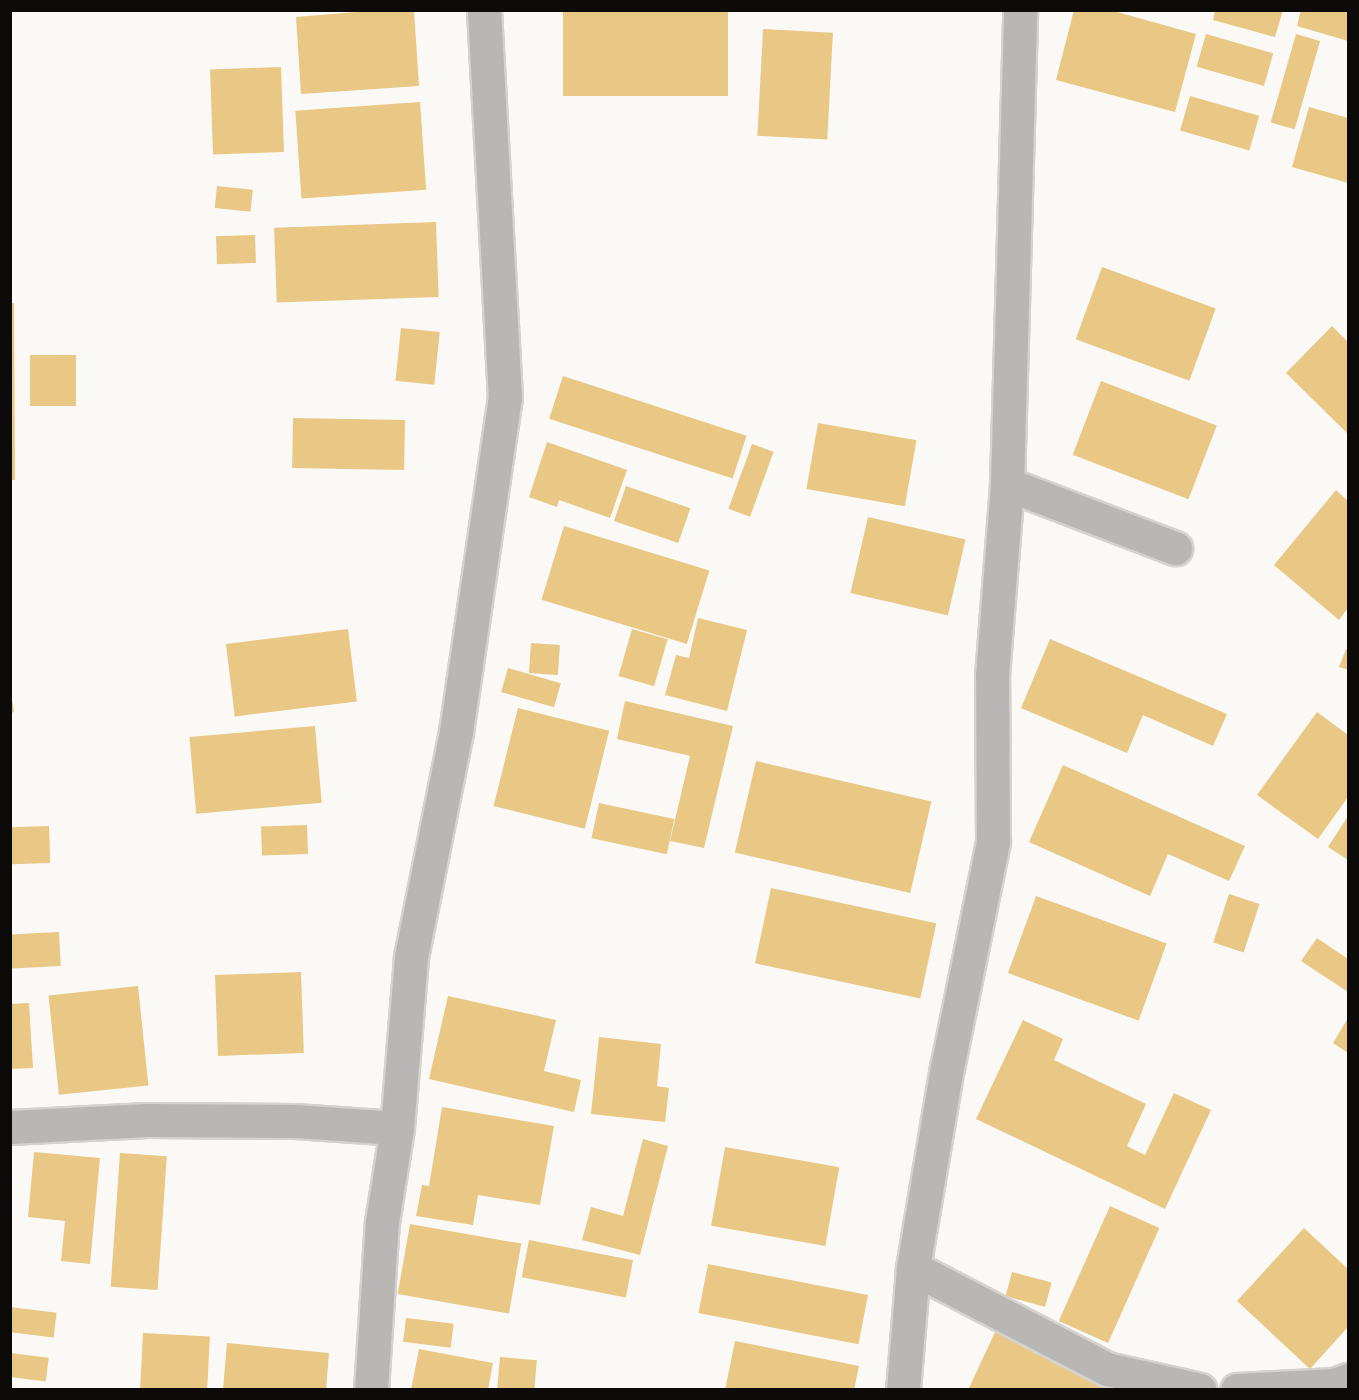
<!DOCTYPE html>
<html>
<head>
<meta charset="utf-8">
<style>
	body { margin:0 }
	#map { position:relative; width:1359px; height:1400px; overflow:hidden; background:#fbf9f5; font-family:"Fira Sans Condensed",sans-serif }
	div>[style] { position:absolute }
	.building>* { inset:0; background:#e9c785; transform-origin:0 0 }
	.roads { filter:drop-shadow(2px 0 #d5d3cf) drop-shadow(-2px 0 #d5d3cf) drop-shadow(0 2px #d5d3cf) drop-shadow(0 -2px #d5d3cf) }
	.minor>* { height:33px; margin:-16.5px; padding:0 16.5px; transform-origin:16.5px; border-radius:16.5px; background:#b9b7b6 }
	span { translate:-50% -50%; white-space:nowrap; text-align:center; line-height:1.15; -webkit-text-stroke:4.5px #fff; paint-order:stroke }
	.frame { position:absolute; inset:0; border:12px solid #0c0b0a; pointer-events:none }
</style>
</head>
<body>
<div id="map">
	<div class="building">
		<div style="clip-path:polygon(381px 10px,414px 10px,419px 86px,301px 94px,296px 17px)"></div>
		<div style="left:563px;top:10px;width:165px;height:86px"></div>
		<div style="clip-path:polygon(1074px 10px,1110px 10px,1196px 34px,1175px 112px,1056px 80px)"></div>
		<div style="clip-path:polygon(1215px 10px,1283px 10px,1275px 37px,1213px 20px)"></div>
		<div style="clip-path:polygon(1301px 10px,1348px 10px,1348px 41px,1297px 26px)"></div>
		<div style="left:763px;top:29px;width:70px;height:107px;rotate:3deg"></div>
		<div style="left:1206px;top:34px;width:70px;height:34px;rotate:16deg"></div>
		<div style="left:1296px;top:34px;width:25px;height:92px;rotate:16deg"></div>
		<div style="left:281px;top:67px;width:85px;height:71px;rotate:88deg"></div>
		<div style="left:1190px;top:96px;width:72px;height:36px;rotate:16deg"></div>
		<div style="left:420px;top:102px;width:88px;height:125px;rotate:86deg"></div>
		<div style="clip-path:polygon(1309px 107px,1348px 118px,1348px 183px,1292px 167px)"></div>
		<div style="left:217px;top:186px;width:36px;height:22px;rotate:6deg"></div>
		<div style="left:436px;top:222px;width:75px;height:162px;rotate:88deg"></div>
		<div style="left:255px;top:235px;width:28px;height:39px;rotate:88deg"></div>
		<div style="left:1102px;top:267px;width:121px;height:77px;rotate:20deg"></div>
		<div style="clip-path:polygon(10px 303px,14px 303px,15px 480px,10px 480px)"></div>
		<div style="clip-path:polygon(1332px 326px,1348px 342px,1348px 434px,1286px 373px)"></div>
		<div style="left:401px;top:328px;width:39px;height:53px;rotate:6deg"></div>
		<div style="left:30px;top:355px;width:46px;height:51px"></div>
		<div style="left:563px;top:376px;width:193px;height:45px;rotate:18deg"></div>
		<div style="left:1101px;top:381px;width:124px;height:79px;rotate:21deg"></div>
		<div style="left:293px;top:418px;width:112px;height:50px;rotate:1deg"></div>
		<div style="left:818px;top:423px;width:100px;height:67px;rotate:10deg"></div>
		<div style="clip-path:polygon(547px 442px,627px 470px,610px 518px,559px 500px,557px 507px,529px 497px)"></div>
		<div style="left:752px;top:444px;width:23px;height:69px;rotate:20deg"></div>
		<div style="left:626px;top:486px;width:68px;height:37px;rotate:19deg"></div>
		<div style="clip-path:polygon(1336px 490px,1348px 501px,1348px 608px,1339px 620px,1274px 565px)"></div>
		<div style="left:868px;top:517px;width:100px;height:78px;rotate:13deg"></div>
		<div style="left:564px;top:526px;width:152px;height:77px;rotate:17deg"></div>
		<div style="clip-path:polygon(698px 618px,747px 630px,727px 711px,665px 695px,676px 655px,689px 658px)"></div>
		<div style="left:348px;top:629px;width:73px;height:123px;rotate:83deg"></div>
		<div style="left:632px;top:629px;width:37px;height:49px;rotate:16deg"></div>
		<div style="clip-path:polygon(1050px 639px,1227px 714px,1213px 746px,1143px 715px,1127px 753px,1021px 708px)"></div>
		<div style="left:531px;top:643px;width:29px;height:30px;rotate:4deg"></div>
		<div style="clip-path:polygon(1346px 649px,1348px 650px,1348px 670px,1339px 667px)"></div>
		<div style="left:508px;top:668px;width:55px;height:25px;rotate:16deg"></div>
		<div style="clip-path:polygon(10px 687px,14px 712px,10px 713px)"></div>
		<div style="clip-path:polygon(625px 701px,733px 726px,704px 848px,670px 841px,690px 756px,617px 739px)"></div>
		<div style="left:518px;top:708px;width:94px;height:101px;rotate:14deg"></div>
		<div style="clip-path:polygon(1317px 712px,1348px 735px,1348px 797px,1318px 839px,1257px 795px)"></div>
		<div style="left:315px;top:726px;width:77px;height:126px;rotate:85deg"></div>
		<div style="left:756px;top:761px;width:180px;height:94px;rotate:13deg"></div>
		<div style="clip-path:polygon(1063px 765px,1245px 846px,1229px 881px,1168px 854px,1150px 896px,1029px 842px)"></div>
		<div style="left:599px;top:803px;width:77px;height:36px;rotate:12deg"></div>
		<div style="clip-path:polygon(1348px 816px,1348px 860px,1328px 847px)"></div>
		<div style="left:307px;top:825px;width:29px;height:46px;rotate:88deg"></div>
		<div style="left:49px;top:826px;width:37px;height:39px;rotate:88deg"></div>
		<div style="left:771px;top:888px;width:169px;height:77px;rotate:12deg"></div>
		<div style="left:1229px;top:894px;width:32px;height:51px;rotate:18deg"></div>
		<div style="left:1036px;top:896px;width:139px;height:82px;rotate:20deg"></div>
		<div style="left:59px;top:932px;width:34px;height:49px;rotate:87deg"></div>
		<div style="clip-path:polygon(1317px 938px,1348px 959px,1348px 992px,1301px 961px)"></div>
		<div style="left:301px;top:972px;width:81px;height:86px;rotate:88deg"></div>
		<div style="left:138px;top:986px;width:100px;height:90px;rotate:84deg"></div>
		<div style="clip-path:polygon(448px 996px,556px 1020px,544px 1071px,581px 1080px,574px 1112px,429px 1079px)"></div>
		<div style="clip-path:polygon(29px 1003px,33px 1068px,10px 1069px,10px 1004px)"></div>
		<div style="clip-path:polygon(1348px 1018px,1348px 1053px,1333px 1043px)"></div>
		<div style="clip-path:polygon(1023px 1020px,1063px 1039px,1054px 1060px,1146px 1104px,1127px 1146px,1145px 1155px,1174px 1093px,1211px 1110px,1165px 1209px,976px 1119px)"></div>
		<div style="clip-path:polygon(599px 1037px,661px 1044px,657px 1086px,669px 1088px,665px 1122px,591px 1114px)"></div>
		<div style="clip-path:polygon(442px 1107px,554px 1126px,540px 1205px,478px 1195px,473px 1225px,416px 1216px,422px 1185px,429px 1186px)"></div>
		<div style="clip-path:polygon(643px 1139px,668px 1146px,640px 1255px,582px 1240px,591px 1207px,623px 1216px)"></div>
		<div style="left:725px;top:1147px;width:116px;height:80px;rotate:10deg"></div>
		<div style="clip-path:polygon(34px 1152px,100px 1158px,90px 1264px,61px 1261px,65px 1221px,28px 1217px)"></div>
		<div style="left:120px;top:1153px;width:47px;height:134px;rotate:4deg"></div>
		<div style="left:1110px;top:1206px;width:54px;height:126px;rotate:24deg"></div>
		<div style="left:410px;top:1224px;width:113px;height:71px;rotate:10deg"></div>
		<div style="clip-path:polygon(1304px 1228px,1348px 1269px,1348px 1327px,1310px 1369px,1237px 1301px)"></div>
		<div style="left:529px;top:1240px;width:106px;height:38px;rotate:11deg"></div>
		<div style="left:708px;top:1264px;width:163px;height:50px;rotate:11deg"></div>
		<div style="left:1012px;top:1272px;width:41px;height:25px;rotate:15deg"></div>
		<div style="left:10px;top:1307px;width:47px;height:25px;rotate:7deg"></div>
		<div style="left:406px;top:1318px;width:48px;height:24px;rotate:7deg"></div>
		<div style="clip-path:polygon(997px 1328px,1115px 1384px,1112px 1390px,968px 1390px)"></div>
		<div style="left:143px;top:1333px;width:67px;height:57px;rotate:3deg"></div>
		<div style="clip-path:polygon(735px 1341px,859px 1366px,854px 1390px,725px 1390px)"></div>
		<div style="clip-path:polygon(227px 1343px,329px 1353px,326px 1390px,223px 1390px)"></div>
		<div style="clip-path:polygon(419px 1349px,493px 1363px,488px 1390px,411px 1390px)"></div>
		<div style="left:11px;top:1353px;width:38px;height:24px;rotate:7deg"></div>
		<div style="left:500px;top:1357px;width:37px;height:33px;rotate:5deg"></div>
	</div>
	<div class="roads">
		<div class="minor">
			<div style="left:1007px;top:484px;width:180px;rotate:20.9deg"></div>
			<div style="left:10px;top:1127px;width:137px;rotate:-2.9deg"></div>
			<div style="left:147px;top:1120px;width:148px;rotate:0.4deg"></div>
			<div style="left:295px;top:1121px;width:102px;rotate:3.9deg"></div>
			<div style="left:913px;top:1268px;width:219px;rotate:27.5deg"></div>
			<div style="left:1107px;top:1369px;width:95px;rotate:12.7deg"></div>
			<div style="left:371px;top:1390px;width:168px;rotate:-86.3deg"></div>
			<div style="left:382px;top:1222px;width:95px;rotate:-80.9deg"></div>
			<div style="left:397px;top:1128px;width:172px;rotate:-85.3deg"></div>
			<div style="left:411px;top:957px;width:229px;rotate:-78.7deg"></div>
			<div style="left:456px;top:732px;width:338px;rotate:-81.7deg"></div>
			<div style="left:505px;top:398px;width:389px;rotate:-93.1deg"></div>
			<div style="left:903px;top:1390px;width:122px;rotate:-85.3deg"></div>
			<div style="left:913px;top:1268px;width:203px;rotate:-80.4deg"></div>
			<div style="left:947px;top:1068px;width:232px;rotate:-78.5deg"></div>
			<div style="left:993px;top:841px;width:165px;rotate:-90.3deg"></div>
			<div style="left:992px;top:676px;width:193px;rotate:-85.5deg"></div>
			<div style="left:1007px;top:484px;width:474px;rotate:-88.4deg"></div>
			<div style="left:1237px;top:1390px;width:97px;rotate:-3deg"></div>
			<div style="left:1334px;top:1385px;width:15px;rotate:-20deg"></div>
		</div>
	</div>
	<div class="frame"></div>
</div>
</body>
</html>
